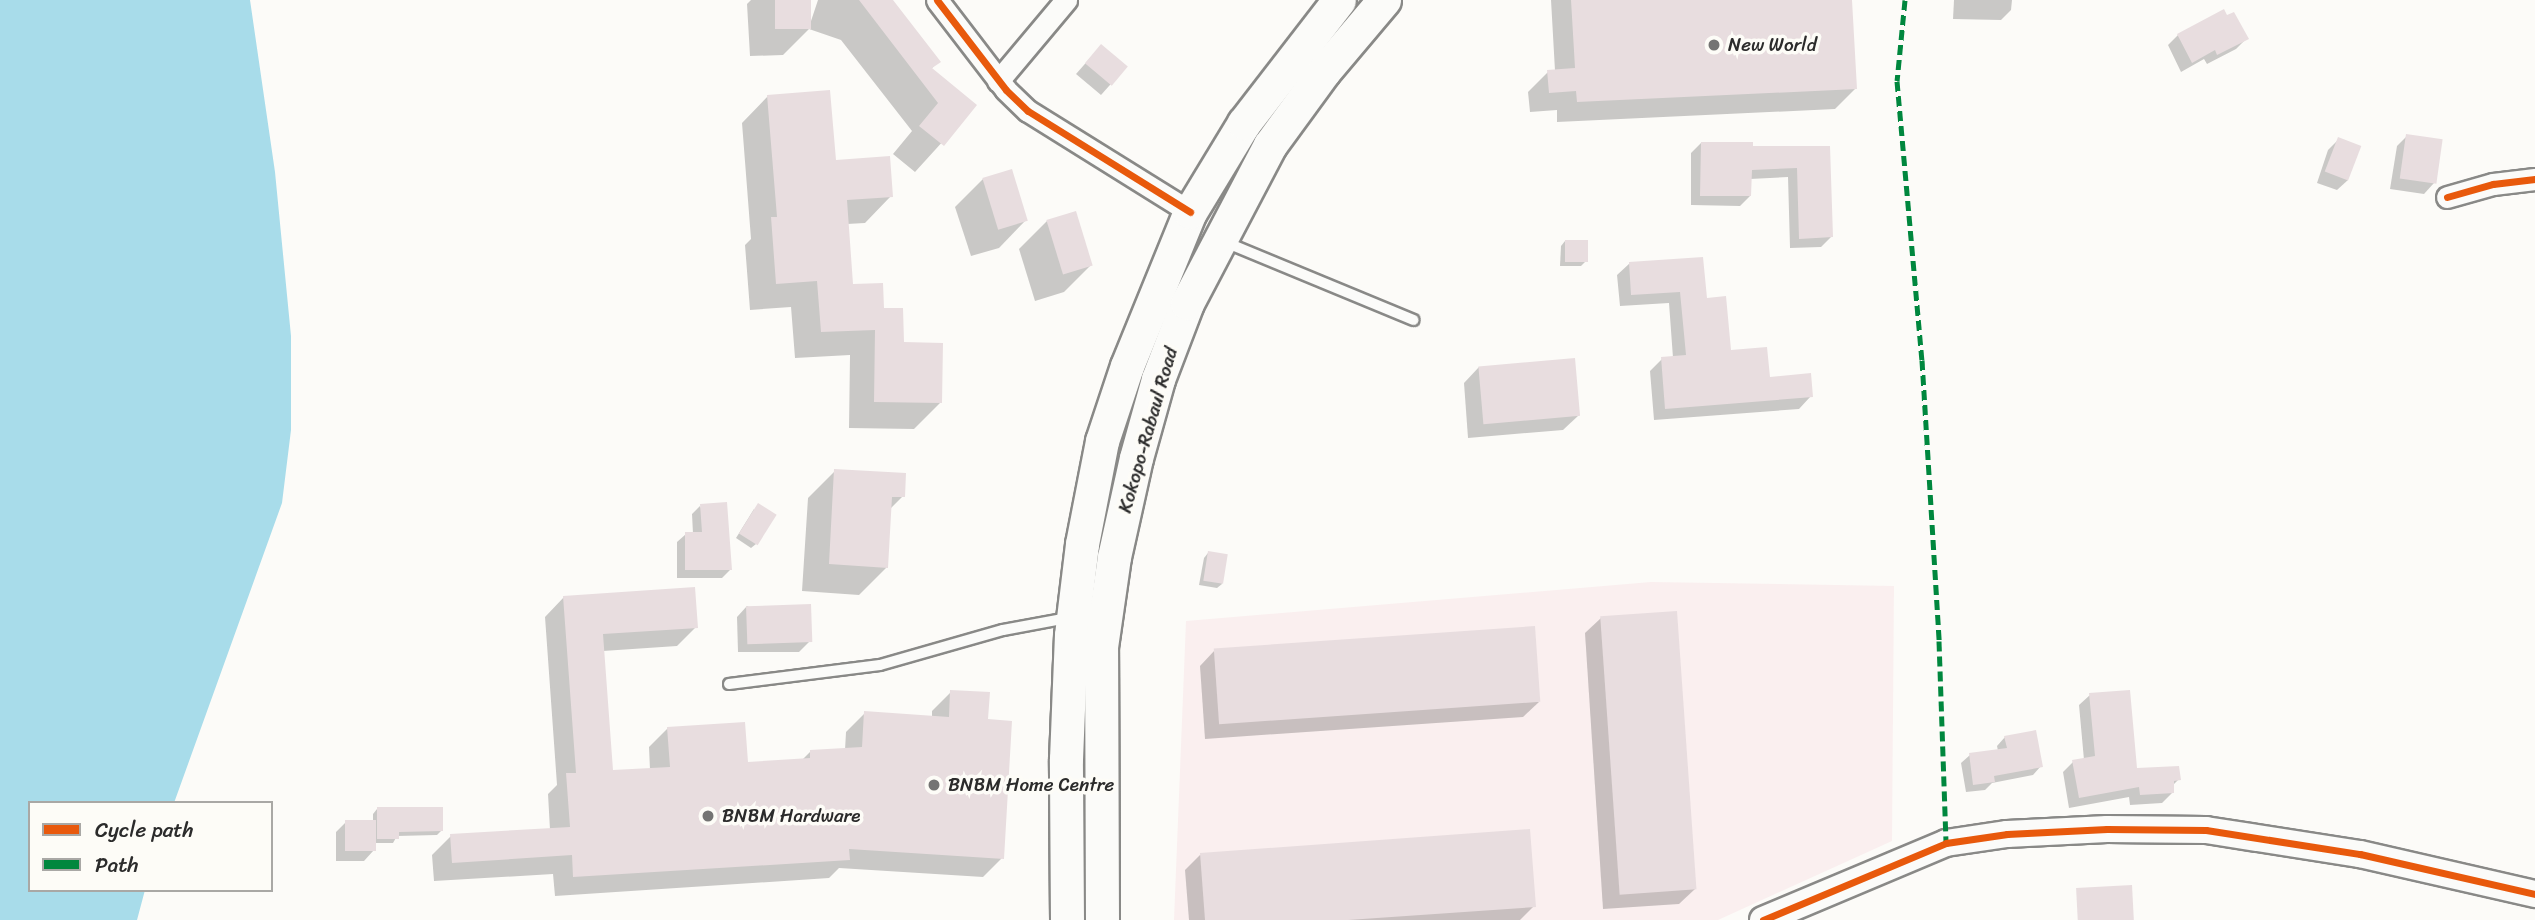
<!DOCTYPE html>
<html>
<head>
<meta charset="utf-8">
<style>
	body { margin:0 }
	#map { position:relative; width:2535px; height:920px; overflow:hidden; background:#fcfbf8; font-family:Sriracha,sans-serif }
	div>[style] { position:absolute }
	.built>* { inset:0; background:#faefef }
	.water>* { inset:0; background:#a8dcea }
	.shadow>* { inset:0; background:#0003 }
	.building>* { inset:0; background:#e8dddf; transform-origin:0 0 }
	.roads { filter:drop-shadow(2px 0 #898987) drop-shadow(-2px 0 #898987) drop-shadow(0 2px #898987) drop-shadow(0 -2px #898987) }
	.service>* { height:10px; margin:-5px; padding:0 5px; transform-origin:5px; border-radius:5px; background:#fbfbf9 }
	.minor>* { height:21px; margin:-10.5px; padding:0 10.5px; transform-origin:10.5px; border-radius:10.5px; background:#fbfbf9 }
	.tertiary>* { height:26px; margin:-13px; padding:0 13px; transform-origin:13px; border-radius:13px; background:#fbfbf9 }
	.primary>* { height:33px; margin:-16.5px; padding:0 16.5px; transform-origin:16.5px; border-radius:16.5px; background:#fbfbf9 }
	.quiet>* { height:5px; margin-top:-2.5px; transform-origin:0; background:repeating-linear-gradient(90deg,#00873e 0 10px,transparent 0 15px) }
	.cycleway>* { height:7px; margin:-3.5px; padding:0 3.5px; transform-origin:3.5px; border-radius:3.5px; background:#e8590c }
	.dots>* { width:19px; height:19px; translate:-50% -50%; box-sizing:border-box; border:4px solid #fdfcf7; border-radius:50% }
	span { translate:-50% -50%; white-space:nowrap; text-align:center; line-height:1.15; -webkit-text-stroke:7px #fdfcf7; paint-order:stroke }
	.poi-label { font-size:19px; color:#2b2b2b }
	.left { translate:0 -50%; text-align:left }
	.street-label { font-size:19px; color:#2b2b2b }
	.legend { position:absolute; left:28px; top:801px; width:245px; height:91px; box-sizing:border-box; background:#fdfcf7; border:2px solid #a9a8a5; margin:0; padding:9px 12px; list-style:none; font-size:21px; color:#2b2b2b }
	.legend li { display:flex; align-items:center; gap:14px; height:35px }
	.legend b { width:35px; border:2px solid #a9a8a5 }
</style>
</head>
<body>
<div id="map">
	<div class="built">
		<div style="clip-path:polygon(1651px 582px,1894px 586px,1892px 841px,1718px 920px,1174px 920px,1186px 621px)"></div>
	</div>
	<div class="water">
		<div style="clip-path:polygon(0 0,250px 0,275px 172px,291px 336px,291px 430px,282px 503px,174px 803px,30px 803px,30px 890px,145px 890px,137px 920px,0 920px)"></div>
	</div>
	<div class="shadow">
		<div style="clip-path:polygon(751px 0,809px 0,811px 21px,818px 0,891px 0,938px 62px,931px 69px,975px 106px,915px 172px,893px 154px,912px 131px,841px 40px,809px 29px,783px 55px,750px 56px,747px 4px)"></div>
		<div style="clip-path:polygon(1551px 0,1851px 0,1855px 89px,1835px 109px,1557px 122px,1557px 110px,1530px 112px,1528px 92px,1548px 72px,1555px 71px)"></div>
		<div style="clip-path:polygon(1954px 0,2012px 0,2011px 10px,2001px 20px,1953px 19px)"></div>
		<div style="clip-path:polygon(2178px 35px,2246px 39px,2236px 49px,2207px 64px,2204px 59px,2181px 72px,2168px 45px)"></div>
		<div style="clip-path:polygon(1091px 57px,1126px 67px,1101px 95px,1076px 74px)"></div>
		<div style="clip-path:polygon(768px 96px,834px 162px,891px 196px,865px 223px,847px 224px,852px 285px,882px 310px,941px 402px,914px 429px,849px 428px,850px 355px,795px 358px,791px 307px,750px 310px,745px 245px,751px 239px,742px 123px)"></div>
		<div style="clip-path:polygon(2407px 136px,2434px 183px,2424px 194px,2390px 189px,2397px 146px)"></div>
		<div style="clip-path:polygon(2338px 140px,2348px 180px,2337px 190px,2317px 183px,2328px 150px)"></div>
		<div style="clip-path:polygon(1701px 143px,1751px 148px,1828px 148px,1831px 237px,1821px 247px,1790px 248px,1788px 177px,1750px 179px,1750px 196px,1740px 206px,1691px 205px,1691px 153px)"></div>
		<div style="clip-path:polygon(983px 179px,1026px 220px,999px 248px,971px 256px,955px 207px)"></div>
		<div style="clip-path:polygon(1047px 221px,1091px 265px,1064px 292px,1035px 301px,1019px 249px)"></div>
		<div style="clip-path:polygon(1565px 241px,1585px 262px,1581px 266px,1560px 266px,1561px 246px)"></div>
		<div style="clip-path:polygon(1630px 263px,1705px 300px,1729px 352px,1768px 378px,1811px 396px,1799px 409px,1654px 420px,1650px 371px,1662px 359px,1673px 358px,1669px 303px,1620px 306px,1617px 275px)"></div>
		<div style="clip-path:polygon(1479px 367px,1579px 415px,1563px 430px,1468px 438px,1464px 383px)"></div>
		<div style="clip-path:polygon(835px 471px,903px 496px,890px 509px,887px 567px,859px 595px,802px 591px,808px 498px)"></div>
		<div style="clip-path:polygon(700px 506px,730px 570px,722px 578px,677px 578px,677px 542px,686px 534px,693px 534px,692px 514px)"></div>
		<div style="clip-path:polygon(754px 509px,756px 544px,751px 548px,736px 538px)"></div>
		<div style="clip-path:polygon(1208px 553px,1222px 584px,1217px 588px,1199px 585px,1204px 558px)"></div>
		<div style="clip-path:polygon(564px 597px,696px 627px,677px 646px,603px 651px,611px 772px,650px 770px,649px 747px,668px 728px,746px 764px,802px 760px,810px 752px,845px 750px,846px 732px,865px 713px,932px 718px,932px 711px,951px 692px,986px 721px,1002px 858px,983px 877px,839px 868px,829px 878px,555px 896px,553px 874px,434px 881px,432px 855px,451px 836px,550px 830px,548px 794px,557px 785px,545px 617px)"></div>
		<div style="clip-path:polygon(747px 606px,810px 641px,799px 652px,738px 652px,737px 617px)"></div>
		<div style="clip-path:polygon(1601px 618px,1695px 889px,1679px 904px,1603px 909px,1585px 633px)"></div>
		<div style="clip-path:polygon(1215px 650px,1539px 702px,1523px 717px,1205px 739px,1200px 666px)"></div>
		<div style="clip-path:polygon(2090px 695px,2135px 770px,2179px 779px,2172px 786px,2172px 793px,2162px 803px,2130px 805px,2129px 797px,2069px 808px,2063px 772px,2073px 762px,2084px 760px,2079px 705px)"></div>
		<div style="clip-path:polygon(2005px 737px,2041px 766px,2033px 775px,1992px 783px,1985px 790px,1966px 792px,1961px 763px,1970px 755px,1998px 751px,1997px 746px)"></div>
		<div style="clip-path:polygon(377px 809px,441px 831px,437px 835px,397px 836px,393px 843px,374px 843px,374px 850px,364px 861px,336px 861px,336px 832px,346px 822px,373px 822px,373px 814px)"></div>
		<div style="clip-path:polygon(1200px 855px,1534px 906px,1520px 920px,1189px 920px,1185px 870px)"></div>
	</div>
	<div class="building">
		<div style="left:775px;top:0;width:36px;height:29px"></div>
		<div style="clip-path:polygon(859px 0,893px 0,941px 62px,932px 68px,977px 105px,944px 146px,919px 126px,938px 103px)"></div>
		<div style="clip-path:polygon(1571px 0,1852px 0,1857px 89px,1577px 102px,1576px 91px,1549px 93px,1547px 70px,1575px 68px)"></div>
		<div style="clip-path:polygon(2224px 9px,2227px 15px,2234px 12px,2249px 39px,2217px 55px,2215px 50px,2192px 63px,2177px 34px)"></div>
		<div style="left:1101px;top:44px;width:35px;height:25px;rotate:40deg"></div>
		<div style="clip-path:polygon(830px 90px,836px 160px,890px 156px,893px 197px,847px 200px,853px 284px,883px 283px,884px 308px,903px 308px,904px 342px,943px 343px,942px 403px,874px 402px,875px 330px,821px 332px,817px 281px,776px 284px,771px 217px,777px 217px,767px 95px)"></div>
		<div style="left:2406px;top:134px;width:37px;height:45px;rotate:8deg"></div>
		<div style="left:2338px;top:137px;width:25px;height:37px;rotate:21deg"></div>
		<div style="clip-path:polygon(1701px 142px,1753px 142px,1753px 146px,1830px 146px,1833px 237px,1799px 239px,1797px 168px,1752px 170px,1751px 196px,1700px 196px)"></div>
		<div style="left:1012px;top:169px;width:54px;height:31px;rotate:73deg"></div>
		<div style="left:1076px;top:211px;width:57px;height:31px;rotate:73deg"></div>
		<div style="left:1565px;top:240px;width:23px;height:22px"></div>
		<div style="clip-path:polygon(1703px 257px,1707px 298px,1726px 296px,1731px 350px,1767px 347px,1770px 377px,1811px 373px,1813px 397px,1665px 409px,1661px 357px,1686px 355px,1680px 292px,1631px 295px,1629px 262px)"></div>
		<div style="left:1575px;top:358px;width:58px;height:97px;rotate:85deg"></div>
		<div style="clip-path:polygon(834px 469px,906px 473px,905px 497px,892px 497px,888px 568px,829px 564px)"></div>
		<div style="clip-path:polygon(727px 502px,732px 570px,685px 570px,685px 532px,702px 532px,700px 504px)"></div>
		<div style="left:758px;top:503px;width:22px;height:36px;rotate:32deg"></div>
		<div style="left:1208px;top:551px;width:20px;height:30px;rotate:9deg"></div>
		<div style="clip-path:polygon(695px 587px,698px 628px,603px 634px,613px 770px,670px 767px,667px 727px,745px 722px,748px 762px,810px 758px,810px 750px,862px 747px,864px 711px,949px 717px,950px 690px,990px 692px,988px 719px,1012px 721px,1004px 859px,849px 849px,850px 860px,573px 877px,572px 855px,452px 863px,450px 834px,570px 827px,566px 773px,576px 773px,563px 596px)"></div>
		<div style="left:811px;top:604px;width:38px;height:65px;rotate:88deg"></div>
		<div style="left:1677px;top:611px;width:279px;height:77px;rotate:86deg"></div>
		<div style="left:1535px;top:626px;width:76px;height:322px;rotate:86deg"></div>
		<div style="clip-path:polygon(2130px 690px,2137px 768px,2179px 766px,2181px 780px,2174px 781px,2174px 793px,2140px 795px,2139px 787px,2079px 798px,2072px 760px,2095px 756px,2089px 693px)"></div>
		<div style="clip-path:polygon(2036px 730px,2043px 767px,1994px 776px,1995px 782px,1973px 785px,1969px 753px,2007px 748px,2004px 736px)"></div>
		<div style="clip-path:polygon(377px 807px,443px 807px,443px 831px,399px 832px,399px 839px,377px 839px)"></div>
		<div style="left:345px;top:820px;width:31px;height:31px"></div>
		<div style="clip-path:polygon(1530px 829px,1536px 907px,1348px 920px,1205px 920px,1200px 853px)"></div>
		<div style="left:2132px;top:885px;width:35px;height:56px;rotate:87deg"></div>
	</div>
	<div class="roads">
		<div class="service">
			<div style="left:1225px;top:242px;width:204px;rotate:22.5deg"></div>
			<div style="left:729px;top:684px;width:152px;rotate:-7.2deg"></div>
			<div style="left:880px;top:665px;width:128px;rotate:-15.9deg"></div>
			<div style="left:1003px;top:630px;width:65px;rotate:-10.6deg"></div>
		</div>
		<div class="minor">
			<div style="left:937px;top:0;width:113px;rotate:52.5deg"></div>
			<div style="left:1006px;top:90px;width:30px;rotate:44deg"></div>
			<div style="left:1028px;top:111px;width:191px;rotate:31.9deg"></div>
			<div style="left:998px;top:81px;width:106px;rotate:-50deg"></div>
			<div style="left:2447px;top:197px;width:48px;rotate:-15.8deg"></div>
			<div style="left:2493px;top:184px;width:42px;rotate:-6.8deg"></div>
		</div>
		<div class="tertiary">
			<div style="left:1763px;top:920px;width:199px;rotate:-22.8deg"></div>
			<div style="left:1946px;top:843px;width:62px;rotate:-8.4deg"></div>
			<div style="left:2007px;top:834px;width:100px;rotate:-2.9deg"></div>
			<div style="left:2107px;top:829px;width:99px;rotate:0.6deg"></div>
			<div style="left:2206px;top:830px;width:156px;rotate:8.9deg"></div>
			<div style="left:2360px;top:854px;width:180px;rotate:12.9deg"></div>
		</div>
		<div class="primary">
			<div style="left:1067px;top:920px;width:161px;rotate:-90.4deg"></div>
			<div style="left:1066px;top:759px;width:124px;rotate:-87.7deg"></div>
			<div style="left:1071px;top:635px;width:92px;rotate:-83.1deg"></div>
			<div style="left:1082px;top:544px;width:105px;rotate:-79deg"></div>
			<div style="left:1102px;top:441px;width:79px;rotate:-71.6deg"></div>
			<div style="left:1127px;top:366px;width:166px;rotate:-67.8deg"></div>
			<div style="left:1190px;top:212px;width:104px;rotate:-58.8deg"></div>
			<div style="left:1244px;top:123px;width:155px;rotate:-52.3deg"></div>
			<div style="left:1102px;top:920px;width:273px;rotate:-90.2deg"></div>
			<div style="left:1101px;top:647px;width:91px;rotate:-81.8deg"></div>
			<div style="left:1114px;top:557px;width:101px;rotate:-77.5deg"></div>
			<div style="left:1136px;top:458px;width:82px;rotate:-74.4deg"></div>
			<div style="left:1158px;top:379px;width:81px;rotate:-69.1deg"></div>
			<div style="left:1187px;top:303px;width:178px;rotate:-62.3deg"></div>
			<div style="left:1270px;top:145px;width:92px;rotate:-53.9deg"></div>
			<div style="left:1324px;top:71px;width:93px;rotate:-49.8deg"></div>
		</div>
	</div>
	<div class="quiet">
		<div style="left:1905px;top:0;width:81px;rotate:95.6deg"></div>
		<div style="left:1897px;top:81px;width:280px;rotate:84.9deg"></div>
		<div style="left:1922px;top:360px;width:282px;rotate:86.5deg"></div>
		<div style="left:1939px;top:641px;width:202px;rotate:88deg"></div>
	</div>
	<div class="cycleway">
		<div style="left:937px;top:0;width:113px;rotate:52.5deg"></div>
		<div style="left:1006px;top:90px;width:30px;rotate:44deg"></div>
		<div style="left:1028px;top:111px;width:191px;rotate:31.9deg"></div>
		<div style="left:2447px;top:197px;width:48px;rotate:-15.8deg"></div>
		<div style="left:2493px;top:184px;width:42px;rotate:-6.8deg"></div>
		<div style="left:1763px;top:920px;width:199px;rotate:-22.8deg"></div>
		<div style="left:1946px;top:843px;width:62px;rotate:-8.4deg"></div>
		<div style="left:2007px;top:834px;width:100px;rotate:-2.9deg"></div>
		<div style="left:2107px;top:829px;width:99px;rotate:0.6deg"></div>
		<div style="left:2206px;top:830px;width:156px;rotate:8.9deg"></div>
		<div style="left:2360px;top:854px;width:180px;rotate:12.9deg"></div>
	</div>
	<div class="dots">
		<div style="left:1714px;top:45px;background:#747473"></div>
		<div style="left:934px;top:785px;background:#747473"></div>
		<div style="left:708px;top:816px;background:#747473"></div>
	</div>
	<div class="poi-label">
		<span class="left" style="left:1728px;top:45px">New World</span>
		<span class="left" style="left:948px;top:785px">BNBM Home Centre</span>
		<span class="left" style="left:722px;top:816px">BNBM Hardware</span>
	</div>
	<div class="street-label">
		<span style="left:1148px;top:430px;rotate:-74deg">Kokopo-Rabaul Road</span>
	</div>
	<ul class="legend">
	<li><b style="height:9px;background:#e8590c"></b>Cycle path</li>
	<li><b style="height:9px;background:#00873e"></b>Path</li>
	</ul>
</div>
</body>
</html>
